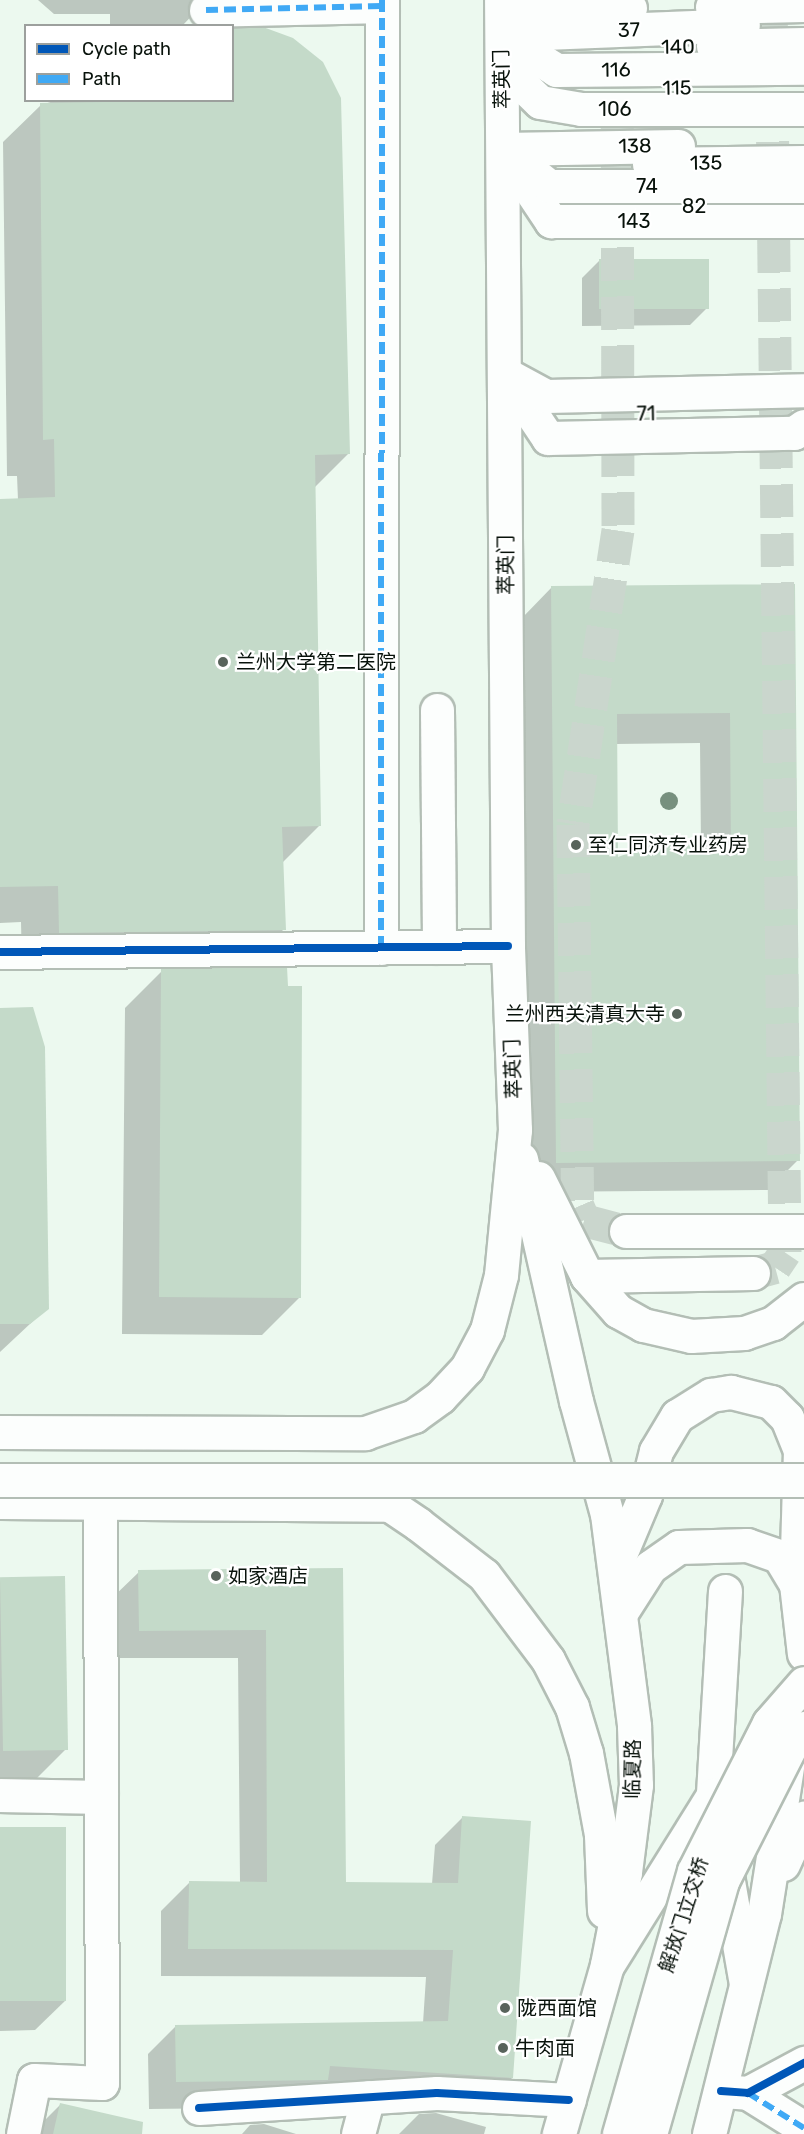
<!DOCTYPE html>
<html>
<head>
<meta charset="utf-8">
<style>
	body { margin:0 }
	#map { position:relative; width:804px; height:2134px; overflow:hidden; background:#ecf9ef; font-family:Rubik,"Noto Sans SC",sans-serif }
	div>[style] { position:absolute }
	.shadow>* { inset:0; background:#0003 }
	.building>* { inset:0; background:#c4dac9; transform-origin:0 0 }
	.minor-tunnel>* { height:33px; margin-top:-16.5px; transform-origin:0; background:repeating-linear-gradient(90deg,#cad6cd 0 33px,transparent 0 49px) }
	.roads { filter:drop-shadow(2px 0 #b3beb5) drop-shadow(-2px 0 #b3beb5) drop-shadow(0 2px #b3beb5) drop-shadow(0 -2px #b3beb5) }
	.minor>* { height:33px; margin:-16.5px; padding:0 16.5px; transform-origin:16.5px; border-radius:16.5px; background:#fcfefd }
	.major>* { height:33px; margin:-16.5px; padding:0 16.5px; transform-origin:16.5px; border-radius:16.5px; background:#fcfefd }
	.bridges { filter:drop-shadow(2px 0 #b3beb5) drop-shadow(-2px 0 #b3beb5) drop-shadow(0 2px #b3beb5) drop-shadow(0 -2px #b3beb5) }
	.major-bridge>* { height:33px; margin:-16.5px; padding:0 16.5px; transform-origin:16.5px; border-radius:16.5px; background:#fcfefd }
	.quiet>* { height:6px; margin-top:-3px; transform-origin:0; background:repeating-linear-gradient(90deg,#3fa9f5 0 12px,transparent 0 18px) }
	.cycleway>* { height:8px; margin:-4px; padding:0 4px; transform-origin:4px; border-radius:4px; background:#0057b8 }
	.trees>* { width:18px; height:18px; margin:-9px; border-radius:50%; background:#77907e }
	.dots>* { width:16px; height:16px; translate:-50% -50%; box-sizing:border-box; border:3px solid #fff; border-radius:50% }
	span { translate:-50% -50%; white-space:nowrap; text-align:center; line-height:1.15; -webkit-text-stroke:4.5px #fff; paint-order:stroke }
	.street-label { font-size:20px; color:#08120b }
	.poi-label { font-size:20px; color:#08120b }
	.left { translate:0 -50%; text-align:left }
	.right { translate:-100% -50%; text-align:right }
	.legend { position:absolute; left:24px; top:24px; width:210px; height:78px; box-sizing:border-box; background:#fff; border:2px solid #9ca09d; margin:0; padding:8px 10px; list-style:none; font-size:18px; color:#08120b }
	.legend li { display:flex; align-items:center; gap:12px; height:30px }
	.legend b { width:30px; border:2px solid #9ca09d }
</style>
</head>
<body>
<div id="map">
	<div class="shadow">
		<div style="clip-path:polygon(38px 0,207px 0,182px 26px,110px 26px,110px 14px,54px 14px)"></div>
		<div style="clip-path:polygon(57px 100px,232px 100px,348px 454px,314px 488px,319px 826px,282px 863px,284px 929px,244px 969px,299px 1298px,262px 1335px,122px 1334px,125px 1008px,165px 968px,22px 969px,21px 922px,0 923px,0 501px,18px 500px,17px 476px,7px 476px,3px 142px,41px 105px)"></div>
		<div style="clip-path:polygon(599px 261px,707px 308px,690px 325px,582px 326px,582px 278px)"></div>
		<div style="clip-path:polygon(evenodd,793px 585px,798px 1160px,768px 1190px,527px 1192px,522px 618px,552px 587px,793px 585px,700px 743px,701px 848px,617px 860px,616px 744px,700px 743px)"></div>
		<div style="clip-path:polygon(0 1009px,47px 1308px,0 1352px)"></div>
		<div style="clip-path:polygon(342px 1570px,344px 1884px,432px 1884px,435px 1845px,463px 1817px,512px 2078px,484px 2105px,149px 2109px,148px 2054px,176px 2026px,423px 2023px,426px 1977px,161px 1976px,161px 1911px,189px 1883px,240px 1883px,238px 1658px,112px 1658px,111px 1599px,139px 1572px)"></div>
		<div style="clip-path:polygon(0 1578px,65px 1750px,35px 1780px,0 1780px)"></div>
		<div style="clip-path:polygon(0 1829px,66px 2000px,35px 2030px,0 2031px)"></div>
		<div style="clip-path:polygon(60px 2105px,117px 2134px,31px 2134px)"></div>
		<div style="clip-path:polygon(436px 2113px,486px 2127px,484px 2134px,399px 2134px,419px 2114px)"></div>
		<div style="clip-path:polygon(264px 2124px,296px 2134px,242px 2134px,250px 2125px)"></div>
	</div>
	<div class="building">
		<div style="clip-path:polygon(263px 27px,293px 38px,323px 62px,341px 98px,350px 454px,315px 455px,321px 826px,282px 827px,286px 930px,59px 933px,58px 886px,0 887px,0 499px,55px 497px,54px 439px,43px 440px,40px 103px,232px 100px,232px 28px)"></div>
		<div style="left:709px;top:259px;width:50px;height:110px;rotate:90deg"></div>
		<div style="clip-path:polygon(evenodd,795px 584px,800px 1161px,556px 1163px,551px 586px,795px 584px,730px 713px,731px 857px,688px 841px,662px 841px,618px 857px,617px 714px,730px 713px)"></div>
		<div style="clip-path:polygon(287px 967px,288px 986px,302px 986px,301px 1298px,159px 1297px,161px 969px)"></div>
		<div style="clip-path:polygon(33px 1007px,45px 1047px,49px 1309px,30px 1324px,0 1324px,0 1008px)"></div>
		<div style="clip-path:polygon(343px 1568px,346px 1882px,458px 1883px,462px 1816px,531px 1821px,513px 2078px,330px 2066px,328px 2080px,176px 2082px,175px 2025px,448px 2021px,453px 1950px,188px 1949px,189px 1881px,267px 1882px,266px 1630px,139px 1631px,138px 1570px)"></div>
		<div style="left:65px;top:1576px;width:174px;height:65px;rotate:89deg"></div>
		<div style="left:0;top:1827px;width:66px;height:174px"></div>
		<div style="clip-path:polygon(60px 2103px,143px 2122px,142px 2134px,53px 2134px)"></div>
	</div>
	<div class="minor-tunnel">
		<div style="left:617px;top:2px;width:528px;rotate:89.89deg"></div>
		<div style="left:618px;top:530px;width:297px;rotate:98.7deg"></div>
		<div style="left:573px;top:824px;width:382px;rotate:89.3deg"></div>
		<div style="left:578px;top:1206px;width:15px;rotate:67deg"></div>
		<div style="left:584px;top:1220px;width:43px;rotate:14.7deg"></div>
		<div style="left:753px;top:1273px;width:23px;rotate:-15deg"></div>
		<div style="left:775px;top:1267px;width:18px;rotate:-56deg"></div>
		<div style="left:785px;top:1252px;width:1252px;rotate:-90.64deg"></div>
	</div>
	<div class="roads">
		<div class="minor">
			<div style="left:506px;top:2px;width:39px;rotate:10deg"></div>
			<div style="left:544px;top:9px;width:86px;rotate:-0.7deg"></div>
			<div style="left:505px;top:4px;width:49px;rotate:36.6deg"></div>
			<div style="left:544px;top:33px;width:199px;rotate:-2.3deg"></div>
			<div style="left:712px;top:7px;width:92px;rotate:-1.2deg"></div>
			<div style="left:206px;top:10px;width:176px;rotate:-1.3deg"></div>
			<div style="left:508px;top:16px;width:39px;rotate:63deg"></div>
			<div style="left:526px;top:51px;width:36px;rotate:32deg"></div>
			<div style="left:556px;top:70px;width:248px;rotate:-0.5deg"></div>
			<div style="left:506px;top:38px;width:36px;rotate:82deg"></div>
			<div style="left:511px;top:74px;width:40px;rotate:44deg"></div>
			<div style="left:540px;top:102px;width:42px;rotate:9.7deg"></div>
			<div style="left:581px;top:109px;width:223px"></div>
			<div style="left:713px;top:46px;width:91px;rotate:-1.3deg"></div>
			<div style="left:503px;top:149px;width:87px;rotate:56.3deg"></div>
			<div style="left:551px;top:221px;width:253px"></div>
			<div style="left:503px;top:149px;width:175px;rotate:-1deg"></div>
			<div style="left:518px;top:161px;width:40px;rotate:39deg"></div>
			<div style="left:549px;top:186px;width:255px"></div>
			<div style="left:649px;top:164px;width:155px;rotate:-0.7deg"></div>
			<div style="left:505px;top:374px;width:77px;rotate:56.1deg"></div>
			<div style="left:548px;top:438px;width:246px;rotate:-1.2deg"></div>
			<div style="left:794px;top:433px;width:12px;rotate:-35deg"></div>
			<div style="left:509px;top:376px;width:42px;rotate:28.4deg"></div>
			<div style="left:546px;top:396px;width:258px;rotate:-1.3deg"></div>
			<div style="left:437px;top:710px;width:237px;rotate:89.5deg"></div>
			<div style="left:381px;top:948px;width:948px;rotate:-89.94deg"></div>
			<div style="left:0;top:952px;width:508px;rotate:-0.68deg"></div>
			<div style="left:626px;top:1231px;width:178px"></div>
			<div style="left:587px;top:1276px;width:166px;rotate:-1deg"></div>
			<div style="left:725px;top:1591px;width:204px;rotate:93.4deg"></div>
			<div style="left:713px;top:1795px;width:192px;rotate:80.1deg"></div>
			<div style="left:0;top:1795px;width:101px;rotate:1.1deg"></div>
			<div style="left:608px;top:1964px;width:199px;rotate:-58.1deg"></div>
			<div style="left:721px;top:2091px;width:27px;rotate:4deg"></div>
			<div style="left:748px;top:2093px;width:64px;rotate:-28.2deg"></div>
			<div style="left:748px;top:2093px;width:66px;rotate:32deg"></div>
			<div style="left:199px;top:2108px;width:238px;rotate:-3.6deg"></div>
			<div style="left:437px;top:2093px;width:132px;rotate:3deg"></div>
			<div style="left:23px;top:2134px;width:55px;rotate:-78.5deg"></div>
			<div style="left:34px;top:2080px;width:68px;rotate:2.5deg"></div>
			<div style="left:102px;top:2083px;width:581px;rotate:-90.2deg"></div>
			<div style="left:358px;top:2134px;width:38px;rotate:-75deg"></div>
		</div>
		<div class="major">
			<div style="left:521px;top:1159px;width:248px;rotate:77.2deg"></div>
			<div style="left:576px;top:1401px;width:117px;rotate:74.7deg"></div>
			<div style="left:607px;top:1514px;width:214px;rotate:82.7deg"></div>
			<div style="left:634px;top:1726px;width:59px;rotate:88.1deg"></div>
			<div style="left:636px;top:1785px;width:88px;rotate:97.2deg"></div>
			<div style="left:625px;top:1872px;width:95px;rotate:101deg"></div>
			<div style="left:607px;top:1965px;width:176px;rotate:105.9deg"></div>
			<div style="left:538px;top:1178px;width:110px;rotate:63.4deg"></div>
			<div style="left:587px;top:1276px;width:47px;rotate:48.5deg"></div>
			<div style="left:618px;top:1311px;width:29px;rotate:29deg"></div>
			<div style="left:643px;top:1325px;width:49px;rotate:12.9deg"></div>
			<div style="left:691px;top:1336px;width:53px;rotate:-3.2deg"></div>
			<div style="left:744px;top:1333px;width:31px;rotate:-19deg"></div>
			<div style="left:773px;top:1323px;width:39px;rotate:-38deg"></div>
			<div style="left:0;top:1432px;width:365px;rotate:0.2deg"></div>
			<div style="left:365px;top:1433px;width:52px;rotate:-19.1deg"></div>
			<div style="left:414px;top:1416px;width:32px;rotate:-36deg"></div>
			<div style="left:440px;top:1397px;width:40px;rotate:-47deg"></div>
			<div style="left:467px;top:1368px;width:43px;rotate:-62.2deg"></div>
			<div style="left:487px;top:1330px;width:57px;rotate:-75.7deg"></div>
			<div style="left:501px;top:1275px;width:146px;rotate:-84.5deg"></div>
			<div style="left:515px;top:1130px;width:184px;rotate:-92.2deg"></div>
			<div style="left:508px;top:946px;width:946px;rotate:-90.42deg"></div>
			<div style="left:0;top:1502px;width:390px;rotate:0.4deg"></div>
			<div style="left:390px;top:1505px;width:34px;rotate:34deg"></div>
			<div style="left:418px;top:1524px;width:83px;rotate:37.7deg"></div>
			<div style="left:484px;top:1575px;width:106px;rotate:53deg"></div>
			<div style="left:548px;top:1660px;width:53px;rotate:62.9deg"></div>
			<div style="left:572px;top:1707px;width:48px;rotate:73.1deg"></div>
			<div style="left:586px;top:1753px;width:83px;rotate:79.6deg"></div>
			<div style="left:601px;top:1835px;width:76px;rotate:87.7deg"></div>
			<div style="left:616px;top:1564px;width:75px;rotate:-67.2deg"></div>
			<div style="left:645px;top:1495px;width:45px;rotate:-76deg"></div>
			<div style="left:656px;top:1451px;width:41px;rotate:-59deg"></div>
			<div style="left:677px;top:1416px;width:40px;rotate:-32deg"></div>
			<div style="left:711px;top:1395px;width:20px;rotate:-9deg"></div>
			<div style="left:731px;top:1392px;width:41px;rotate:14deg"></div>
			<div style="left:771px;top:1402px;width:23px;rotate:45deg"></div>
			<div style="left:787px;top:1418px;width:35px;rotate:68deg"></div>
			<div style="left:800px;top:1450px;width:134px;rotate:91.7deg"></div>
			<div style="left:796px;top:1584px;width:70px;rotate:83.5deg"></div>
			<div style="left:622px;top:1611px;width:52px;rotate:-57.5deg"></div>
			<div style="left:650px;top:1567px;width:35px;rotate:-35deg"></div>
			<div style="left:679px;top:1547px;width:68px;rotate:-1.7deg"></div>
			<div style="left:747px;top:1545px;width:34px;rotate:19deg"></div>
			<div style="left:779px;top:1556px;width:33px;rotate:59deg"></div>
			<div style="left:783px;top:1864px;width:51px;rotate:-65.5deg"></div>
			<div style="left:709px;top:2134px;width:227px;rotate:-76deg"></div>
			<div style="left:764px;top:1914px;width:161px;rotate:-81.1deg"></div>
		</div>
	</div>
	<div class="bridges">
		<div class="major-bridge">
			<div style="left:0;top:1480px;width:804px"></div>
			<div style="left:619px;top:2134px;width:273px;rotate:-74.1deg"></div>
			<div style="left:694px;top:1871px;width:166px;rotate:-63.1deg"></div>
			<div style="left:769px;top:1723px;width:53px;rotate:-48.8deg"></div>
			<div style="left:650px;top:2134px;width:263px;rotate:-74.1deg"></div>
			<div style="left:722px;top:1881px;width:159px;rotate:-63.1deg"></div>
			<div style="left:794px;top:1739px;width:15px;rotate:-48deg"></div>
		</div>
	</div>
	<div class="quiet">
		<div style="left:206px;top:10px;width:176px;rotate:-1.3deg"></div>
		<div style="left:381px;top:948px;width:948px;rotate:-89.94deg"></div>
		<div style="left:748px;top:2093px;width:66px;rotate:32deg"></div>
	</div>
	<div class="cycleway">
		<div style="left:0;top:952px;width:508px;rotate:-0.68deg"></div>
		<div style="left:721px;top:2091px;width:27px;rotate:4deg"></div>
		<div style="left:748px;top:2093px;width:64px;rotate:-28.2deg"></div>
		<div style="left:199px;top:2108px;width:238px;rotate:-3.6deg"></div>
		<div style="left:437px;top:2093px;width:132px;rotate:3deg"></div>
	</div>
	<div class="trees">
		<div style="left:669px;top:801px"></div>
	</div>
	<div class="dots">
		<div style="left:223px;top:662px;background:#58635b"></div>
		<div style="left:576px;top:845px;background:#58635b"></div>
		<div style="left:677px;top:1014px;background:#58635b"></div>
		<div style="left:216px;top:1576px;background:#58635b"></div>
		<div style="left:505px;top:2008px;background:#58635b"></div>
		<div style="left:503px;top:2048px;background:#58635b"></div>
	</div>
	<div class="street-label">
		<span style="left:629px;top:30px;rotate:-2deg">37</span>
		<span style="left:678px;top:47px;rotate:-1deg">140</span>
		<span style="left:616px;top:70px;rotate:-1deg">116</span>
		<span style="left:502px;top:79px;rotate:-91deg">萃英门</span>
		<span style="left:677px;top:88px;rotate:-1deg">115</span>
		<span style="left:615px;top:109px">106</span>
		<span style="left:635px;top:146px;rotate:-1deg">138</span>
		<span style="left:706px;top:163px;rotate:-1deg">135</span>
		<span style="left:647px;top:186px">74</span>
		<span style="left:694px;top:206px">82</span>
		<span style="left:634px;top:221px">143</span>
		<span style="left:646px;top:414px;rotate:-1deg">71</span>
		<span style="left:506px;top:565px;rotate:-90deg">萃英门</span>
		<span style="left:513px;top:1069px;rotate:-92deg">萃英门</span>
		<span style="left:633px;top:1769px;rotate:-89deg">临夏路</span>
		<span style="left:684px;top:1915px;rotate:-72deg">解放门立交桥</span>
	</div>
	<div class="poi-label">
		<span class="left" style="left:236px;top:662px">兰州大学第二医院</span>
		<span class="left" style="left:588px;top:845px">至仁同济专业药房</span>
		<span class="right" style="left:665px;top:1014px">兰州西关清真大寺</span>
		<span class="left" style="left:228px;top:1576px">如家酒店</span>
		<span class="left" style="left:517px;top:2008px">陇西面馆</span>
		<span class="left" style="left:515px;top:2048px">牛肉面</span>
	</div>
	<ul class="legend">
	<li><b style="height:8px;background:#0057b8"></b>Cycle path</li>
	<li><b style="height:8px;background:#3fa9f5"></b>Path</li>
	</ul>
</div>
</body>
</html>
